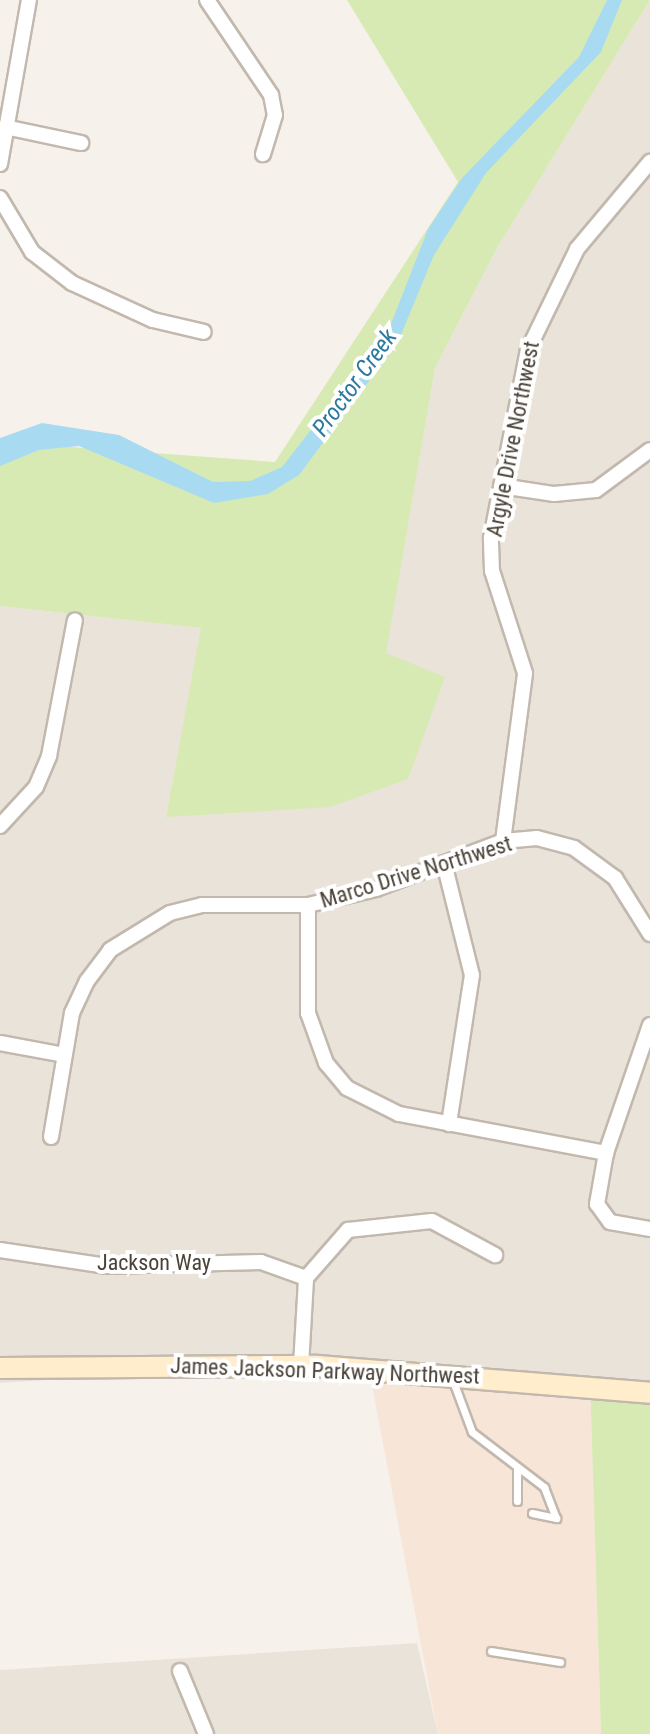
<!DOCTYPE html>
<html>
<head>
<meta charset="utf-8">
<style>
	body { margin:0 }
	#map { position:relative; width:650px; height:1734px; overflow:hidden; background:#f6f1eb; font-family:"Roboto Condensed",sans-serif }
	div>[style] { position:absolute }
	.residential>* { inset:0; background:#eae3d9 }
	.commercial>* { inset:0; background:#f7e6d7 }
	.green>* { inset:0; background:#d7eab4 }
	.water>* { inset:0; background:#a8dbf2 }
	.roads { filter:drop-shadow(2px 0 #c2b8ad) drop-shadow(-2px 0 #c2b8ad) drop-shadow(0 2px #c2b8ad) drop-shadow(0 -2px #c2b8ad) }
	.service>* { height:7px; margin:-3.5px; padding:0 3.5px; transform-origin:3.5px; border-radius:3.5px; background:#fff }
	.minor>* { height:14px; margin:-7px; padding:0 7px; transform-origin:7px; border-radius:7px; background:#fff }
	.secondary>* { height:20px; margin:-10px; padding:0 10px; transform-origin:10px; border-radius:10px; background:#ffedcc }
	span { translate:-50% -50%; white-space:nowrap; text-align:center; line-height:1.15; -webkit-text-stroke:8px #fff; paint-order:stroke }
	.street-label { font-size:22px; color:#4a4239 }
	.water-label { font-size:24px; color:#2a7aa0; font-style:italic }
</style>
</head>
<body>
<div id="map">
	<div class="residential">
		<div style="clip-path:polygon(650px 0,650px 1393px,367px 1359px,0 1383px,0 606px,202px 628px,166px 817px,385px 654px,435px 368px,497px 248px)"></div>
		<div style="clip-path:polygon(417px 1643px,438px 1734px,0 1734px,0 1670px)"></div>
	</div>
	<div class="commercial">
		<div style="clip-path:polygon(367px 1359px,590px 1382px,601px 1734px,438px 1734px)"></div>
	</div>
	<div class="green">
		<div style="clip-path:polygon(347px 0,650px 0,497px 248px,435px 368px,386px 653px,445px 677px,408px 779px,330px 807px,166px 817px,201px 628px,0 606px,0 449px,16px 443px,275px 462px,458px 182px)"></div>
		<div style="clip-path:polygon(590px 1382px,650px 1393px,650px 1734px,601px 1734px)"></div>
	</div>
	<div class="water">
		<div style="clip-path:polygon(607px 0,622px 0,601px 52px,486px 173px,434px 255px,398px 342px,299px 475px,268px 494px,214px 503px,79px 446px,39px 450px,0 466px,0 438px,42px 423px,119px 435px,213px 482px,250px 481px,282px 467px,389px 329px,428px 229px,462px 178px,579px 57px)"></div>
	</div>
	<div class="roads">
		<div class="service">
			<div style="left:453px;top:1381px;width:54px;rotate:69.6deg"></div>
			<div style="left:472px;top:1432px;width:91px;rotate:37.4deg"></div>
			<div style="left:544px;top:1487px;width:33px;rotate:69deg"></div>
			<div style="left:517px;top:1501px;width:34px;rotate:-90deg"></div>
			<div style="left:532px;top:1513px;width:25px;rotate:12deg"></div>
			<div style="left:491px;top:1651px;width:70px;rotate:9.1deg"></div>
		</div>
		<div class="minor">
			<div style="left:207px;top:0;width:115px;rotate:56deg"></div>
			<div style="left:271px;top:95px;width:20px;rotate:79deg"></div>
			<div style="left:275px;top:115px;width:41px;rotate:107.1deg"></div>
			<div style="left:5px;top:127px;width:78px;rotate:11.9deg"></div>
			<div style="left:0;top:164px;width:167px;rotate:-80deg"></div>
			<div style="left:0;top:198px;width:63px;rotate:59.3deg"></div>
			<div style="left:32px;top:252px;width:51px;rotate:37.8deg"></div>
			<div style="left:72px;top:283px;width:89px;rotate:24.6deg"></div>
			<div style="left:153px;top:320px;width:52px;rotate:13.2deg"></div>
			<div style="left:501px;top:486px;width:54px;rotate:8.6deg"></div>
			<div style="left:554px;top:494px;width:42px;rotate:-5.4deg"></div>
			<div style="left:596px;top:490px;width:67px;rotate:-36.5deg"></div>
			<div style="left:0;top:826px;width:53px;rotate:-47.3deg"></div>
			<div style="left:36px;top:787px;width:34px;rotate:-67deg"></div>
			<div style="left:49px;top:756px;width:138px;rotate:-79.2deg"></div>
			<div style="left:503px;top:841px;width:169px;rotate:-82.5deg"></div>
			<div style="left:525px;top:673px;width:107px;rotate:-107.9deg"></div>
			<div style="left:492px;top:571px;width:33px;rotate:-92deg"></div>
			<div style="left:491px;top:538px;width:192px;rotate:-78.9deg"></div>
			<div style="left:528px;top:350px;width:112px;rotate:-64.1deg"></div>
			<div style="left:577px;top:249px;width:114px;rotate:-50deg"></div>
			<div style="left:444px;top:863px;width:115px;rotate:76deg"></div>
			<div style="left:472px;top:975px;width:151px;rotate:98.8deg"></div>
			<div style="left:308px;top:905px;width:108px;rotate:90deg"></div>
			<div style="left:308px;top:1013px;width:53px;rotate:70.2deg"></div>
			<div style="left:326px;top:1063px;width:33px;rotate:50deg"></div>
			<div style="left:347px;top:1088px;width:58px;rotate:26.6deg"></div>
			<div style="left:399px;top:1114px;width:211px;rotate:10.7deg"></div>
			<div style="left:650px;top:1025px;width:135px;rotate:109deg"></div>
			<div style="left:606px;top:1153px;width:52px;rotate:100deg"></div>
			<div style="left:597px;top:1204px;width:22px;rotate:54deg"></div>
			<div style="left:610px;top:1222px;width:41px;rotate:9.9deg"></div>
			<div style="left:0;top:1043px;width:65px;rotate:10.6deg"></div>
			<div style="left:51px;top:1137px;width:126px;rotate:-80.4deg"></div>
			<div style="left:72px;top:1013px;width:35px;rotate:-65deg"></div>
			<div style="left:87px;top:981px;width:39px;rotate:-53deg"></div>
			<div style="left:110px;top:950px;width:70px;rotate:-31.7deg"></div>
			<div style="left:170px;top:913px;width:33px;rotate:-14deg"></div>
			<div style="left:202px;top:905px;width:106px"></div>
			<div style="left:308px;top:905px;width:70px;rotate:-13.2deg"></div>
			<div style="left:376px;top:889px;width:136px;rotate:-20.7deg"></div>
			<div style="left:503px;top:841px;width:34px;rotate:-5deg"></div>
			<div style="left:537px;top:838px;width:38px;rotate:15deg"></div>
			<div style="left:574px;top:848px;width:51px;rotate:36.2deg"></div>
			<div style="left:615px;top:878px;width:66px;rotate:58deg"></div>
			<div style="left:0;top:1250px;width:108px;rotate:8.5deg"></div>
			<div style="left:107px;top:1266px;width:154px;rotate:-1.5deg"></div>
			<div style="left:261px;top:1262px;width:48px;rotate:19.6deg"></div>
			<div style="left:301px;top:1366px;width:88px;rotate:-86.7deg"></div>
			<div style="left:306px;top:1278px;width:64px;rotate:-48.8deg"></div>
			<div style="left:348px;top:1230px;width:84px;rotate:-6.1deg"></div>
			<div style="left:432px;top:1221px;width:72px;rotate:28.4deg"></div>
			<div style="left:180px;top:1671px;width:68px;rotate:67.6deg"></div>
		</div>
		<div class="secondary">
			<div style="left:0;top:1368px;width:318px;rotate:-0.4deg"></div>
			<div style="left:318px;top:1366px;width:333px;rotate:4.6deg"></div>
		</div>
	</div>
	<div class="street-label">
		<span style="left:513px;top:439px;rotate:-79deg">Argyle Drive Northwest</span>
		<span style="left:416px;top:872px;rotate:-17deg">Marco Drive Northwest</span>
		<span style="left:154px;top:1263px">Jackson Way</span>
		<span style="left:325px;top:1371px;rotate:2deg">James Jackson Parkway Northwest</span>
	</div>
	<div class="water-label">
		<span style="left:355px;top:383px;rotate:-54deg">Proctor Creek</span>
	</div>
</div>
</body>
</html>
